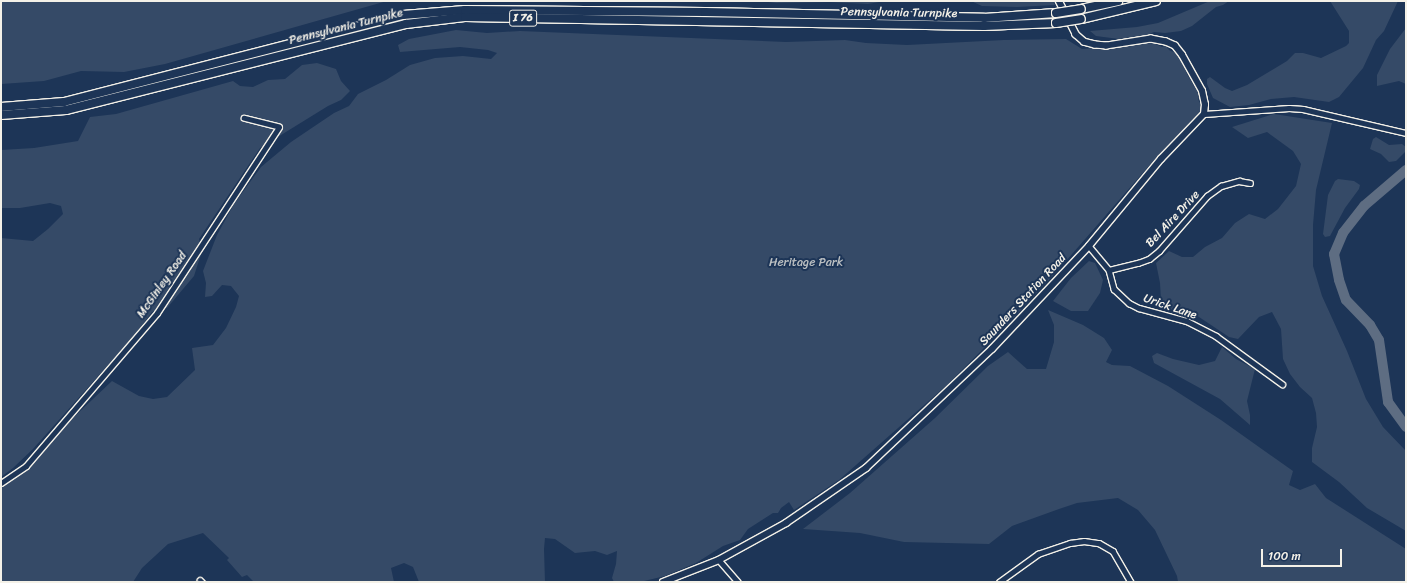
<!DOCTYPE html>
<html>
<head>
<meta charset="utf-8">
<style>
	body { margin:0 }
	#map { position:relative; width:1407px; height:583px; overflow:hidden; background:#1d3557; font-family:Sriracha,sans-serif }
	div>[style] { position:absolute }
	.green>* { inset:0; background:#354a67 }
	.river>* { height:10px; margin:-5px; padding:0 5px; transform-origin:5px; border-radius:5px; background:#5e6d82 }
	.roads { filter:drop-shadow(1px 0 #f4f1e8) drop-shadow(-1px 0 #f4f1e8) drop-shadow(0 1px #f4f1e8) drop-shadow(0 -1px #f4f1e8) }
	.minor>* { height:4.5px; margin:-2.25px; padding:0 2.25px; transform-origin:2.25px; border-radius:2.25px; background:#1d3557 }
	.tertiary>* { height:5.5px; margin:-2.75px; padding:0 2.75px; transform-origin:2.75px; border-radius:2.75px; background:#1d3557 }
	.motorway>* { height:8px; margin:-4px; padding:0 4px; transform-origin:4px; border-radius:4px; background:#1d3557 }
	.bridges { filter:drop-shadow(1px 0 #f4f1e8) drop-shadow(-1px 0 #f4f1e8) drop-shadow(0 1px #f4f1e8) drop-shadow(0 -1px #f4f1e8) }
	.motorway-bridge>* { height:8px; margin:-4px; padding:0 4px; transform-origin:4px; border-radius:4px; background:#1d3557 }
	span { translate:-50% -50%; white-space:nowrap; text-align:center; line-height:1.15; -webkit-text-stroke:4px #1d3557; paint-order:stroke }
	.shield-label span { padding:1px 3px; background:#1d3557; border:1px solid; border-radius:3px; -webkit-text-stroke-width:0 }
	.shield-label { font-size:11px; color:#f4f1e8; font-weight:700 }
	.street-label { font-size:12px; color:#f4f1e8 }
	.park-label { font-size:12px; color:#bbbfc1 }
	.frame { position:absolute; inset:0; border:2px solid #f4f1e8; pointer-events:none }
	.scale { position:absolute; left:1261px; top:549px; width:81px; height:18px; box-sizing:border-box; border:2px solid #f4f1e8; border-top:0; padding-left:5px; font-size:12px; line-height:14px; white-space:nowrap; color:#f4f1e8; -webkit-text-stroke:3px #1d3557; paint-order:stroke }
</style>
</head>
<body>
<div id="map">
	<div class="green">
		<div style="clip-path:polygon(1px 1px,387px 1px,165px 64px,124px 72px,81px 71px,44px 81px,1px 84px)"></div>
		<div style="clip-path:polygon(759px 1px,885px 1px,868px 4px,830px 2px,776px 3px)"></div>
		<div style="clip-path:polygon(971px 1px,1053px 1px,1055px 5px,1017px 7px,982px 6px)"></div>
		<div style="clip-path:polygon(1210px 1px,1229px 1px,1223px 5px,1216px 7px,1192px 26px,1181px 31px,1165px 33px,1154px 32px,1147px 35px,1119px 39px,1096px 36px,1090px 31px,1137px 27px,1158px 23px)"></div>
		<div style="clip-path:polygon(1330px 1px,1398px 1px,1384px 31px,1376px 40px,1363px 68px,1339px 97px,1329px 102px,1294px 97px,1271px 99px,1249px 105px,1230px 107px,1213px 98px,1207px 84px,1207px 79px,1210px 77px,1225px 88px,1232px 91px,1247px 85px,1287px 61px,1295px 53px,1303px 53px,1321px 58px,1346px 46px,1349px 43px,1349px 31px)"></div>
		<div style="clip-path:polygon(1406px 28px,1406px 84px,1399px 81px,1377px 86px,1377px 75px,1390px 49px)"></div>
		<div style="clip-path:polygon(456px 30px,487px 33px,520px 31px,786px 42px,845px 40px,866px 43px,907px 45px,1004px 40px,1066px 39px,1082px 49px,1153px 43px,1162px 47px,1166px 46px,1169px 50px,1178px 54px,1187px 74px,1200px 96px,1198px 99px,1203px 109px,1154px 160px,1059px 269px,1004px 328px,948px 384px,839px 480px,794px 510px,789px 502px,781px 508px,778px 513px,773px 513px,748px 529px,740px 540px,723px 546px,696px 563px,665px 576px,640px 582px,614px 582px,612px 578px,616px 564px,617px 551px,607px 555px,595px 551px,575px 553px,555px 539px,545px 538px,544px 549px,545px 582px,419px 582px,413px 567px,404px 563px,391px 568px,394px 582px,254px 582px,247px 575px,242px 577px,227px 560px,229px 558px,203px 533px,168px 544px,142px 568px,133px 582px,1px 582px,1px 486px,112px 381px,139px 396px,153px 399px,167px 397px,195px 370px,192px 348px,213px 345px,226px 328px,236px 307px,239px 296px,231px 286px,222px 285px,212px 296px,205px 297px,206px 283px,203px 271px,217px 235px,234px 204px,261px 167px,291px 142px,334px 113px,349px 106px,358px 94px,386px 80px,410px 65px,435px 58px,463px 56px,491px 59px,497px 53px,488px 50px,460px 47px,400px 52px,398px 45px,409px 39px)"></div>
		<div style="clip-path:polygon(317px 63px,336px 69px,341px 81px,350px 91px,341px 100px,328px 106px,260px 148px,199px 239px,202px 251px,194px 276px,167px 308px,152px 312px,133px 337px,33px 449px,13px 468px,1px 477px,1px 238px,33px 241px,48px 229px,63px 214px,61px 206px,50px 203px,20px 208px,1px 208px,1px 150px,34px 148px,78px 141px,90px 117px,116px 114px,233px 81px,240px 86px,253px 87px,268px 80px,285px 79px,302px 65px)"></div>
		<div style="clip-path:polygon(1274px 114px,1332px 123px,1316px 190px,1313px 225px,1313px 266px,1322px 296px,1347px 351px,1366px 399px,1383px 427px,1406px 451px,1406px 531px,1367px 508px,1339px 482px,1312px 462px,1312px 448px,1317px 427px,1316px 413px,1312px 398px,1300px 387px,1290px 374px,1283px 359px,1281px 329px,1272px 312px,1259px 317px,1238px 339px,1229px 337px,1196px 315px,1171px 310px,1161px 300px,1160px 283px,1156px 263px,1169px 251px,1182px 257px,1193px 257px,1205px 247px,1222px 238px,1235px 223px,1249px 214px,1265px 219px,1278px 209px,1296px 186px,1301px 164px,1293px 151px,1267px 132px,1248px 138px,1232px 127px)"></div>
		<div style="clip-path:polygon(1376px 137px,1389px 145px,1402px 144px,1406px 147px,1406px 151px,1396px 161px,1389px 162px,1381px 154px,1370px 149px,1373px 139px)"></div>
		<div style="clip-path:polygon(1338px 179px,1354px 181px,1360px 185px,1359px 189px,1345px 208px,1330px 236px,1325px 237px,1323px 234px,1328px 195px,1335px 181px)"></div>
		<div style="clip-path:polygon(1089px 261px,1095px 263px,1103px 280px,1100px 293px,1088px 311px,1071px 311px,1053px 301px,1071px 278px)"></div>
		<div style="clip-path:polygon(1048px 310px,1083px 325px,1104px 338px,1112px 350px,1106px 362px,1112px 365px,1130px 366px,1168px 386px,1221px 420px,1293px 471px,1289px 485px,1300px 490px,1315px 484px,1326px 498px,1406px 549px,1406px 582px,1178px 582px,1177px 576px,1155px 530px,1138px 510px,1118px 498px,1077px 503px,1059px 509px,1012px 526px,989px 544px,904px 542px,860px 533px,803px 529px,850px 493px,935px 418px,988px 366px,1008px 352px,1027px 369px,1046px 369px,1054px 342px,1054px 325px)"></div>
		<div style="clip-path:polygon(1222px 347px,1236px 359px,1255px 369px,1247px 401px,1250px 415px,1250px 425px,1220px 399px,1154px 363px,1152px 356px,1157px 353px,1173px 359px,1199px 365px,1215px 361px)"></div>
	</div>
	<div class="river">
		<div style="left:1406px;top:170px;width:55px;rotate:139.4deg"></div>
		<div style="left:1364px;top:206px;width:34px;rotate:128deg"></div>
		<div style="left:1343px;top:233px;width:23px;rotate:113deg"></div>
		<div style="left:1334px;top:254px;width:26px;rotate:79deg"></div>
		<div style="left:1339px;top:280px;width:21px;rotate:71deg"></div>
		<div style="left:1346px;top:300px;width:35px;rotate:46deg"></div>
		<div style="left:1370px;top:325px;width:17px;rotate:59deg"></div>
		<div style="left:1379px;top:340px;width:63px;rotate:81.7deg"></div>
		<div style="left:1388px;top:402px;width:31px;rotate:54deg"></div>
	</div>
	<div class="roads">
		<div class="minor">
			<div style="left:1204px;top:114px;width:85px;rotate:-4deg"></div>
			<div style="left:1289px;top:108px;width:14px;rotate:4deg"></div>
			<div style="left:1303px;top:109px;width:106px;rotate:13.1deg"></div>
			<div style="left:1089px;top:246px;width:31px;rotate:50deg"></div>
			<div style="left:1109px;top:270px;width:20px;rotate:75deg"></div>
			<div style="left:1114px;top:289px;width:21px;rotate:43deg"></div>
			<div style="left:1129px;top:303px;width:11px;rotate:27deg"></div>
			<div style="left:1139px;top:308px;width:50px;rotate:15.2deg"></div>
			<div style="left:1187px;top:321px;width:33px;rotate:27deg"></div>
			<div style="left:1216px;top:336px;width:82px;rotate:36deg"></div>
			<div style="left:1109px;top:270px;width:30px;rotate:-14deg"></div>
			<div style="left:1138px;top:263px;width:12px;rotate:-20deg"></div>
			<div style="left:1149px;top:259px;width:13px;rotate:-39deg"></div>
			<div style="left:1159px;top:251px;width:73px;rotate:-48.9deg"></div>
			<div style="left:1207px;top:196px;width:17px;rotate:-36deg"></div>
			<div style="left:1221px;top:186px;width:19px;rotate:-16deg"></div>
			<div style="left:1239px;top:181px;width:11px;rotate:10deg"></div>
			<div style="left:1px;top:483px;width:30px;rotate:-34deg"></div>
			<div style="left:26px;top:466px;width:201px;rotate:-49.4deg"></div>
			<div style="left:157px;top:313px;width:222px;rotate:-56.7deg"></div>
			<div style="left:279px;top:127px;width:36px;rotate:-166deg"></div>
			<div style="left:719px;top:560px;width:29px;rotate:49deg"></div>
			<div style="left:200px;top:580px;width:3px;rotate:45deg"></div>
			<div style="left:999px;top:582px;width:48px;rotate:-35.7deg"></div>
			<div style="left:1038px;top:554px;width:34px;rotate:-19deg"></div>
			<div style="left:1070px;top:543px;width:14px;rotate:-8deg"></div>
			<div style="left:1084px;top:541px;width:15px;rotate:8deg"></div>
			<div style="left:1099px;top:543px;width:16px;rotate:30deg"></div>
			<div style="left:1113px;top:551px;width:36px;rotate:60deg"></div>
		</div>
		<div class="tertiary">
			<div style="left:663px;top:582px;width:60px;rotate:-21.4deg"></div>
			<div style="left:719px;top:560px;width:77px;rotate:-28.9deg"></div>
			<div style="left:786px;top:523px;width:97px;rotate:-34.5deg"></div>
			<div style="left:866px;top:468px;width:173px;rotate:-43.4deg"></div>
			<div style="left:992px;top:349px;width:141px;rotate:-46.7deg"></div>
			<div style="left:1089px;top:246px;width:113px;rotate:-50.4deg"></div>
			<div style="left:1161px;top:159px;width:62px;rotate:-46.3deg"></div>
			<div style="left:1204px;top:114px;width:9px;rotate:-84deg"></div>
			<div style="left:1205px;top:105px;width:14px;rotate:-102deg"></div>
			<div style="left:1202px;top:91px;width:41px;rotate:-119.1deg"></div>
			<div style="left:1182px;top:55px;width:11px;rotate:-128deg"></div>
			<div style="left:1175px;top:46px;width:10px;rotate:-156deg"></div>
			<div style="left:1166px;top:42px;width:15px;rotate:-169deg"></div>
			<div style="left:1151px;top:39px;width:45px;rotate:171deg"></div>
			<div style="left:1107px;top:46px;width:12px;rotate:-175deg"></div>
			<div style="left:1095px;top:45px;width:11px;rotate:-165deg"></div>
			<div style="left:1084px;top:42px;width:11px;rotate:-139deg"></div>
			<div style="left:1076px;top:35px;width:38px;rotate:-117deg"></div>
		</div>
		<div class="motorway">
			<div style="left:1081px;top:9px;width:38px;rotate:-12deg"></div>
			<div style="left:1081px;top:19px;width:77px;rotate:-13.5deg"></div>
			<div style="left:1px;top:107px;width:63px;rotate:-4.5deg"></div>
			<div style="left:64px;top:102px;width:350px;rotate:-14.4deg"></div>
			<div style="left:403px;top:15px;width:62px;rotate:-4.6deg"></div>
			<div style="left:465px;top:10px;width:240px;rotate:0.5deg"></div>
			<div style="left:705px;top:12px;width:279px;rotate:1.2deg"></div>
			<div style="left:984px;top:18px;width:72px;rotate:-4deg"></div>
			<div style="left:1px;top:115px;width:65px;rotate:-4.4deg"></div>
			<div style="left:66px;top:110px;width:351px;rotate:-14.2deg"></div>
			<div style="left:406px;top:24px;width:59px;rotate:-6.8deg"></div>
			<div style="left:465px;top:17px;width:519px;rotate:0.99deg"></div>
			<div style="left:984px;top:26px;width:72px;rotate:-2.4deg"></div>
		</div>
	</div>
	<div class="bridges">
		<div class="motorway-bridge">
			<div style="left:1056px;top:13px;width:25px;rotate:-9deg"></div>
			<div style="left:1056px;top:23px;width:25px;rotate:-9deg"></div>
		</div>
	</div>
	<div class="shield-label">
		<span style="left:523px;top:18px">I 76</span>
	</div>
	<div class="street-label">
		<span style="left:899px;top:13px;rotate:1deg">Pennsylvania Turnpike</span>
		<span style="left:346px;top:27px;rotate:-14deg">Pennsylvania Turnpike</span>
		<span style="left:1173px;top:219px;rotate:-47deg">Bel Aire Drive</span>
		<span style="left:162px;top:285px;rotate:-55deg">McGinley Road</span>
		<span style="left:1023px;top:300px;rotate:-47deg">Saunders Station Road</span>
		<span style="left:1170px;top:307px;rotate:19deg">Urick Lane</span>
	</div>
	<div class="park-label">
		<span style="left:806px;top:263px">Heritage Park</span>
	</div>
	<div class="frame"></div>
	<div class="scale">100 m</div>
</div>
</body>
</html>
